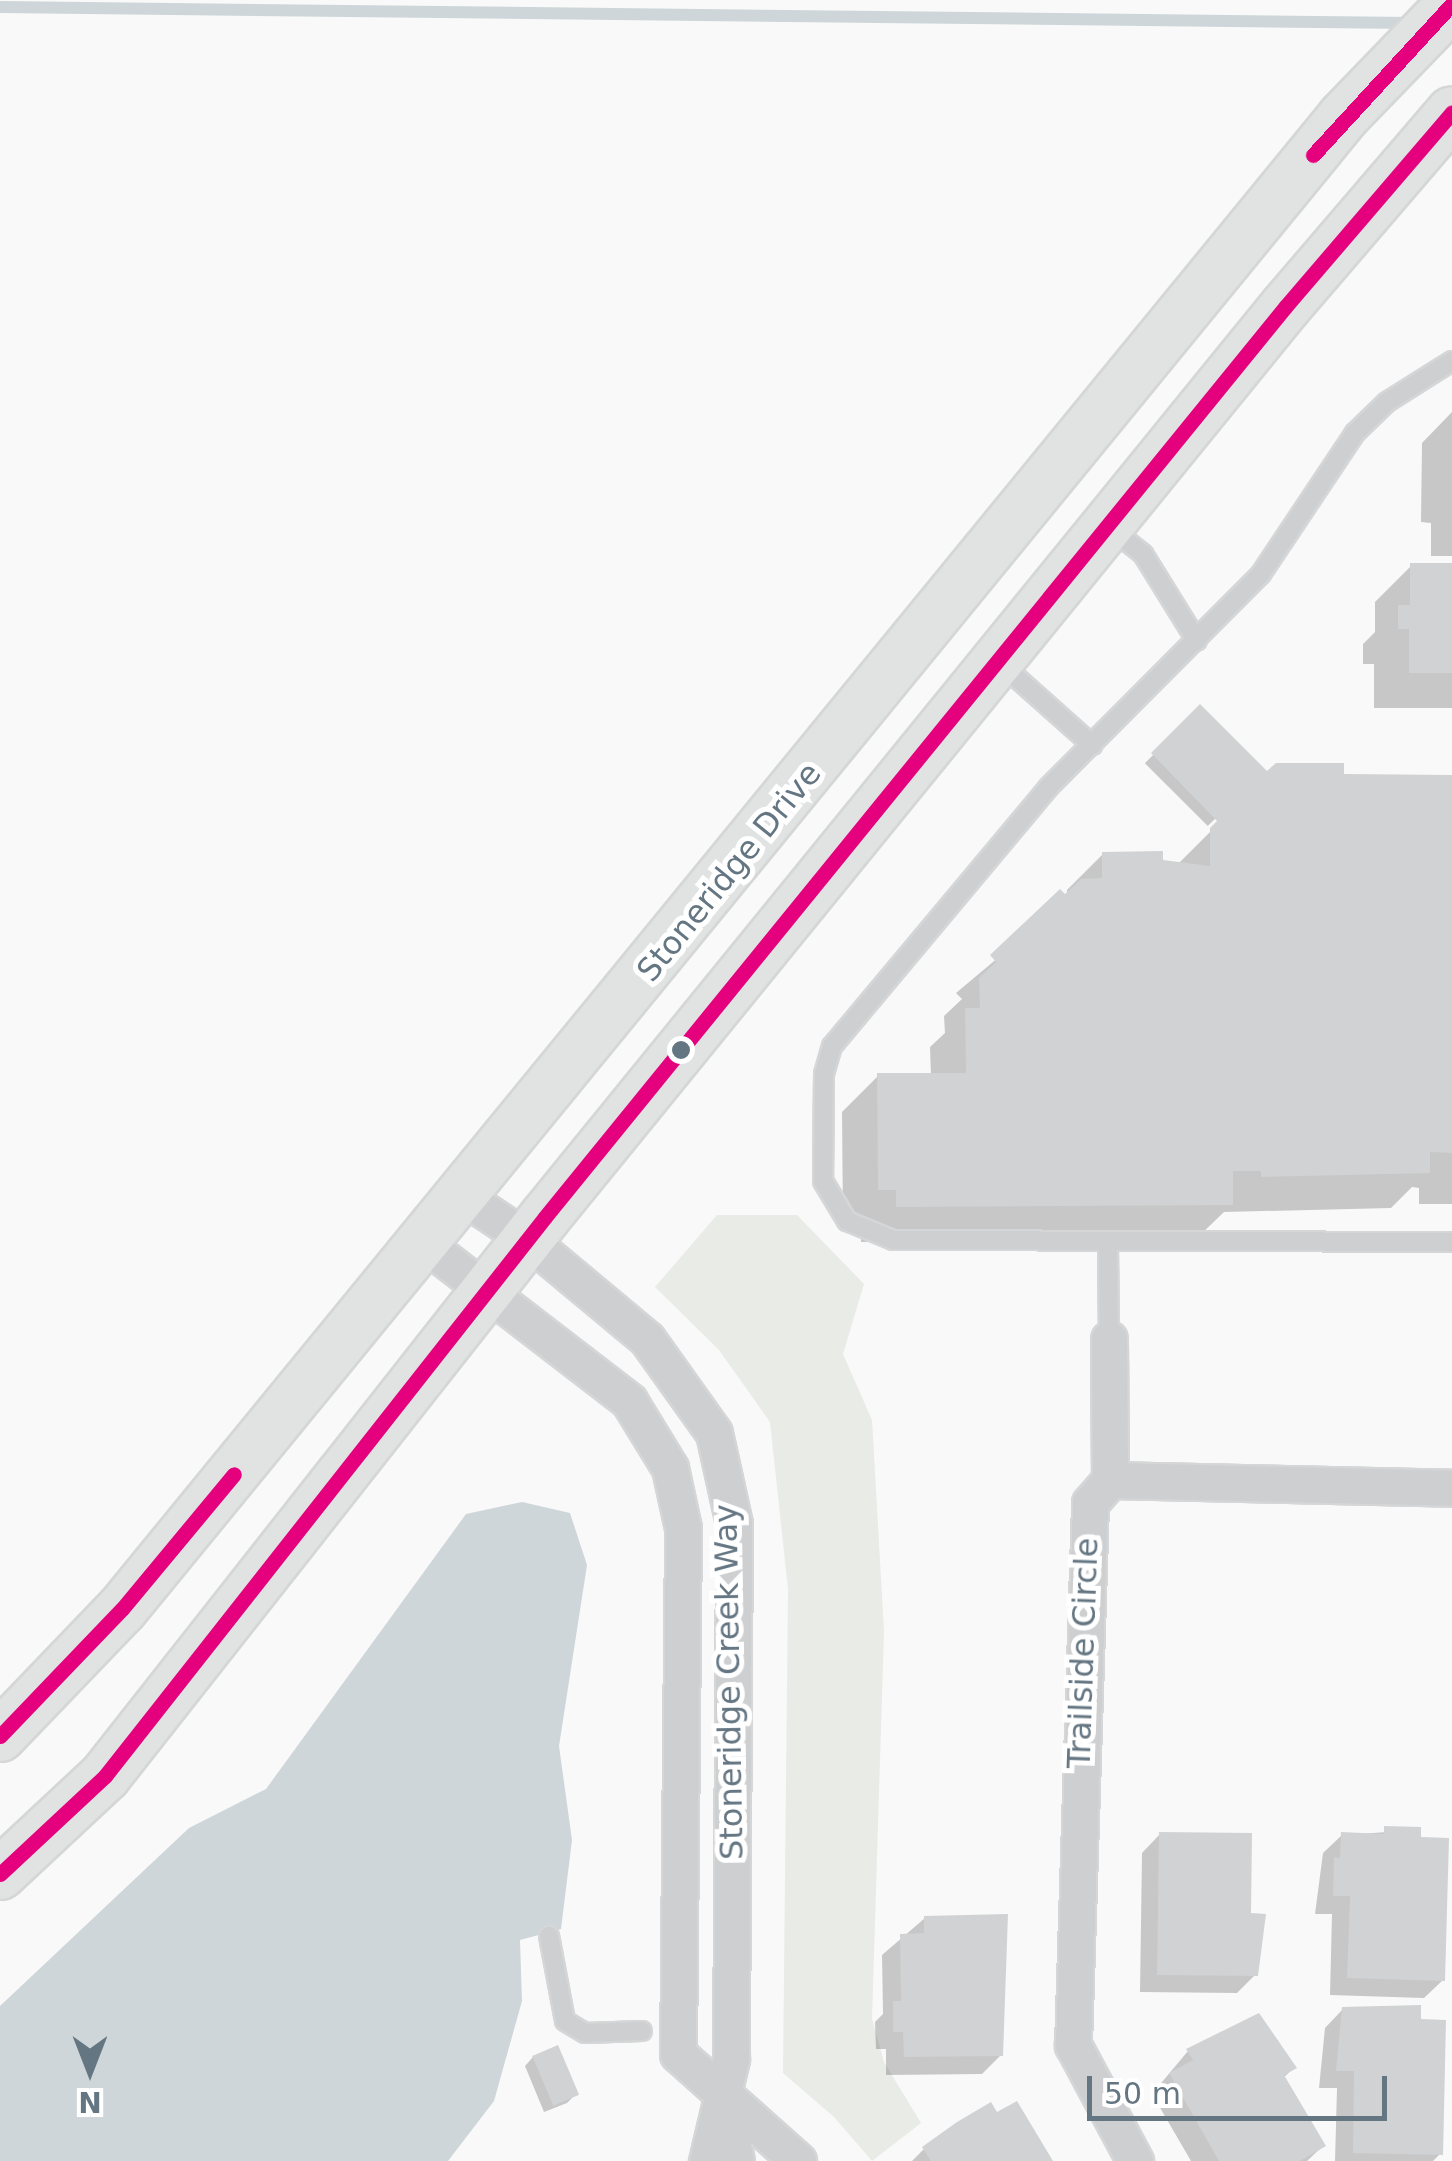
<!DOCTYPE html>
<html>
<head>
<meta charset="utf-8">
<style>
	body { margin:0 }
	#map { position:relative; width:1452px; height:2161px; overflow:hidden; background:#f9f9f9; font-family:"DejaVu Sans",sans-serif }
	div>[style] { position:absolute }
	.green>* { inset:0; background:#e8ebe6 }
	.water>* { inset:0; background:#ced6d9 }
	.shadow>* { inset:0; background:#0003; transform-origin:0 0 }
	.stream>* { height:12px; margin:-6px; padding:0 6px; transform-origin:6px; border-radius:6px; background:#ced6d9 }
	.building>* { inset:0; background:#d0d2d3; transform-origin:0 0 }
	.roads { filter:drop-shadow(2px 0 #d5d6d7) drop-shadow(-2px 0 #d5d6d7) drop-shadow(0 2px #d5d6d7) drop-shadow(0 -2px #d5d6d7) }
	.service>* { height:18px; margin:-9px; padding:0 9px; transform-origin:9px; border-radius:9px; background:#cecfd0 }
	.minor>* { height:35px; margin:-17.5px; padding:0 17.5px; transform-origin:17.5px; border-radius:17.5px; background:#cecfd0 }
	.secondary>* { height:50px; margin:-25px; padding:0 25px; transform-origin:25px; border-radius:25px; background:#e1e2e2 }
	.bus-1>* { height:15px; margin:-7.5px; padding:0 7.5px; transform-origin:7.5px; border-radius:7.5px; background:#e5007d }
	.dots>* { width:28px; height:28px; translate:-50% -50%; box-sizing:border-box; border:5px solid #fff; border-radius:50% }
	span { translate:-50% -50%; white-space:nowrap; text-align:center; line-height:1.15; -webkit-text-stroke:10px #fff; paint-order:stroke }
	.street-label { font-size:32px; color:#657683 }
	.north { position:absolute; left:40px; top:2021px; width:100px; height:100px; -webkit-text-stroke:8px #fff; paint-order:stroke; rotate:180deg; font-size:28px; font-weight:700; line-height:40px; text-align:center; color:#657683 }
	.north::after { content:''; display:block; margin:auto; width:35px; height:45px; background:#657683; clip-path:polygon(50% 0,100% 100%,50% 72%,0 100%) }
	.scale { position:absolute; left:1087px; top:2076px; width:300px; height:45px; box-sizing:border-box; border:5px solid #657683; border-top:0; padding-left:12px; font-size:30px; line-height:35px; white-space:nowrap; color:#657683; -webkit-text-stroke:8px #fff; paint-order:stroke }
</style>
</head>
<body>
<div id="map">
	<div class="green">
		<div style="clip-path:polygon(717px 1215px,797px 1215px,864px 1284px,843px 1354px,872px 1420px,884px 1631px,872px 2019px,884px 2062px,921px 2123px,872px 2161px,834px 2117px,783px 2073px,788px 1589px,770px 1422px,719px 1350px,655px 1287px)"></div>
	</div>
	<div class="water">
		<div style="clip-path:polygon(522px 1502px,570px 1513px,587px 1565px,559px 1746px,572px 1840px,561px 1929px,520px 1940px,522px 2001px,494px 2101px,448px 2161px,0 2161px,0 2006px,189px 1828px,266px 1789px,466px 1514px)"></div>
	</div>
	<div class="shadow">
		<div style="clip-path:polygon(1452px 412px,1452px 556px,1431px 556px,1431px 523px,1421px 522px,1422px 443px)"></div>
		<div style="clip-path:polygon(1411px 566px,1452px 566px,1452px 708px,1374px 708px,1374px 664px,1363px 664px,1363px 644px,1375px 632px,1375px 602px)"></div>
		<div style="left:1200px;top:708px;width:89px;height:78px;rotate:45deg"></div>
		<div style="clip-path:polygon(1277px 765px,1342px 777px,1452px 777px,1452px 1204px,1419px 1204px,1419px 1188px,1412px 1187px,1391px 1208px,1224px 1212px,1195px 1240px,861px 1242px,861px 1225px,843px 1225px,842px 1112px,878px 1076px,931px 1076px,930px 1047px,945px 1033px,944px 1016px,962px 999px,956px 993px,1067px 900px,1067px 890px,1103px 854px,1178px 864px)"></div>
		<div style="clip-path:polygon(1419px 1830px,1443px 1980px,1424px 1998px,1330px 1995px,1332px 1914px,1315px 1914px,1323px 1853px,1342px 1835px)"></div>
		<div style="clip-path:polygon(1160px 1834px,1248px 1916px,1263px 1916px,1255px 1975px,1237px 1993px,1140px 1992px,1142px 1853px)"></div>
		<div style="clip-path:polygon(925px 1918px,1001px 2055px,982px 2074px,886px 2075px,886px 2049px,876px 2049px,875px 2022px,883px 2014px,882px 1955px)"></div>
		<div style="clip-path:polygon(1343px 2009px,1440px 2154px,1433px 2161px,1335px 2161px,1337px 2088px,1319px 2088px,1325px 2028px)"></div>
		<div style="clip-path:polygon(1277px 2039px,1294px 2068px,1283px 2078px,1323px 2146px,1307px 2161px,1191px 2161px,1152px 2094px,1188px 2051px)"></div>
		<div style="clip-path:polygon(533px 2057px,576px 2094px,567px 2103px,544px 2112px,525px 2066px)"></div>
		<div style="clip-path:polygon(996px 2116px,1050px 2161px,912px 2161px,924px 2149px)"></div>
	</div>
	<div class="stream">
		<div style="left:0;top:7px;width:1412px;rotate:0.65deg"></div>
	</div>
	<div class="building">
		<div style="clip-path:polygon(1410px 563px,1452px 563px,1452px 673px,1409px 673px,1409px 629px,1398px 629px,1398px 605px,1410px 605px)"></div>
		<div style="clip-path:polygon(1200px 704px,1267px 771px,1276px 763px,1344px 763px,1344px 774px,1452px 775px,1452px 1153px,1430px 1152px,1430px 1173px,1261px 1177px,1261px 1171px,1233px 1171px,1233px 1205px,896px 1207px,896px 1190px,878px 1190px,877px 1073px,966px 1073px,965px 1008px,980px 1008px,979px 978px,996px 962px,990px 955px,1060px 889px,1065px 894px,1081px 879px,1102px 878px,1102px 852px,1163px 851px,1163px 860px,1210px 866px,1210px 828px,1217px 821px,1151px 753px)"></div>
		<div style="clip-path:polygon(1384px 1826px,1421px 1827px,1421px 1837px,1449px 1838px,1445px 1981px,1347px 1978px,1350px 1896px,1333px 1896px,1334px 1857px,1340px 1858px,1341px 1832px,1384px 1834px)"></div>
		<div style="clip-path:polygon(1159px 1832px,1252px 1833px,1251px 1913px,1266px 1914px,1258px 1976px,1157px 1975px)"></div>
		<div style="clip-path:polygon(1008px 1914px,1003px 2056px,904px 2057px,903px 2032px,893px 2032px,893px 2001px,901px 2001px,900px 1934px,924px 1933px,924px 1916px)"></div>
		<div style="clip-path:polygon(1421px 2005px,1421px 2019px,1446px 2020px,1443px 2155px,1353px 2153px,1354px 2071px,1336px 2071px,1342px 2007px)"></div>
		<div style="clip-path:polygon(1259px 2013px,1297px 2068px,1284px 2075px,1326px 2146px,1300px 2161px,1219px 2161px,1169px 2073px,1193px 2060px,1186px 2049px)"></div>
		<div style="left:558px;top:2045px;width:54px;height:28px;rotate:67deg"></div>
		<div style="clip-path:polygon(1017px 2101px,1053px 2161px,931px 2161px,922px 2147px,957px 2122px,991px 2102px,997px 2112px)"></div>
	</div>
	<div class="roads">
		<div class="service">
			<div style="left:1452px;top:361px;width:77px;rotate:147.8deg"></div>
			<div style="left:1387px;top:402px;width:45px;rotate:135.9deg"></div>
			<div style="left:1355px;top:433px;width:169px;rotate:123.7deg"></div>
			<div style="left:1261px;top:574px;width:302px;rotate:134.9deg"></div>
			<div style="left:1048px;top:788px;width:336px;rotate:129.9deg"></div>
			<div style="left:832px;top:1046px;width:29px;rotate:106deg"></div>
			<div style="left:824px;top:1074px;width:107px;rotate:90.5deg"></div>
			<div style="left:823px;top:1181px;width:47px;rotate:59deg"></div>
			<div style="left:847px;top:1221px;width:50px;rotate:22.4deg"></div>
			<div style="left:893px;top:1240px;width:559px;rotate:0.2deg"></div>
			<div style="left:1110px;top:528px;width:42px;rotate:38.2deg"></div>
			<div style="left:1143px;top:554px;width:102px;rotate:58.2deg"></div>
			<div style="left:999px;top:662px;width:125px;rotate:41.7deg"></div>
			<div style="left:1108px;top:1245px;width:94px;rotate:89.4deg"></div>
			<div style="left:549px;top:1936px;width:86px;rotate:79.3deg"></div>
			<div style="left:565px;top:2021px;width:23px;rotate:31deg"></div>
			<div style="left:585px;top:2033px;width:57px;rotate:-2deg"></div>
		</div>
		<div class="minor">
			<div style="left:464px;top:1197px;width:76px;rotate:33.7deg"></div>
			<div style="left:527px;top:1239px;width:156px;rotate:39.8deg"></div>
			<div style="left:647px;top:1339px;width:115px;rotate:54.5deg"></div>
			<div style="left:714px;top:1433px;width:93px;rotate:77.6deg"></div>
			<div style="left:734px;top:1524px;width:535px;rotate:90.32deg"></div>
			<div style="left:731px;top:2059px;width:105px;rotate:103.2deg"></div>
			<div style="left:424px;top:1243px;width:259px;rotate:37.6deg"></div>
			<div style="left:629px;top:1401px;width:79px;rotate:58.5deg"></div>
			<div style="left:670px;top:1468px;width:61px;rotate:77.8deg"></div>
			<div style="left:683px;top:1528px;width:526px;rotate:90.54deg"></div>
			<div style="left:678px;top:2054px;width:161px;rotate:41.7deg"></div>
			<div style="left:1109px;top:1339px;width:141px;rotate:89.6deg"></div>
			<div style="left:725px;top:2105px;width:57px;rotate:78.9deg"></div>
			<div style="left:1135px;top:2161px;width:132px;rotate:-118.1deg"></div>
			<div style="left:1073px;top:2045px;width:542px;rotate:-88.2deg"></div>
			<div style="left:1090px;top:1503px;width:30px;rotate:-49deg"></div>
			<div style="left:1110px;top:1480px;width:342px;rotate:1.3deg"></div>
		</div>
		<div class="secondary">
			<div style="left:0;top:1736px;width:176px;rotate:-46.2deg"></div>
			<div style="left:122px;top:1609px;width:1928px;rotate:-50.7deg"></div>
			<div style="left:1343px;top:117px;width:157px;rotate:-46deg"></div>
			<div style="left:0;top:1874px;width:144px;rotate:-43deg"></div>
			<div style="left:105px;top:1776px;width:711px;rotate:-51.79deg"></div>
			<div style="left:545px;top:1217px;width:1174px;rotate:-50.88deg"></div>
			<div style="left:1286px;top:306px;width:255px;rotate:-49.4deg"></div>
		</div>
	</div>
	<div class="bus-1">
		<div style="left:1313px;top:155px;width:205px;rotate:-47.4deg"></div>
		<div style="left:0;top:1736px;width:176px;rotate:-46.2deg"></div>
		<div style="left:122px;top:1609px;width:175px;rotate:-50.3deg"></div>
		<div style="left:0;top:1874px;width:144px;rotate:-43deg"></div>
		<div style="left:105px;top:1776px;width:711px;rotate:-51.79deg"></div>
		<div style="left:545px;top:1217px;width:1174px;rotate:-50.88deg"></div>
		<div style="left:1286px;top:306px;width:255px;rotate:-49.4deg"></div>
	</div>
	<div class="dots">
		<div style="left:681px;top:1050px;background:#657683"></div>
	</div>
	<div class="street-label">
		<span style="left:729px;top:872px;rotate:-51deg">Stoneridge Drive</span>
		<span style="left:1083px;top:1653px;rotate:-88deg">Trailside Circle</span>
		<span style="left:729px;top:1682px;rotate:-91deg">Stoneridge Creek Way</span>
	</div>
	<div class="north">N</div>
	<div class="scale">50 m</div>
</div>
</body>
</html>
